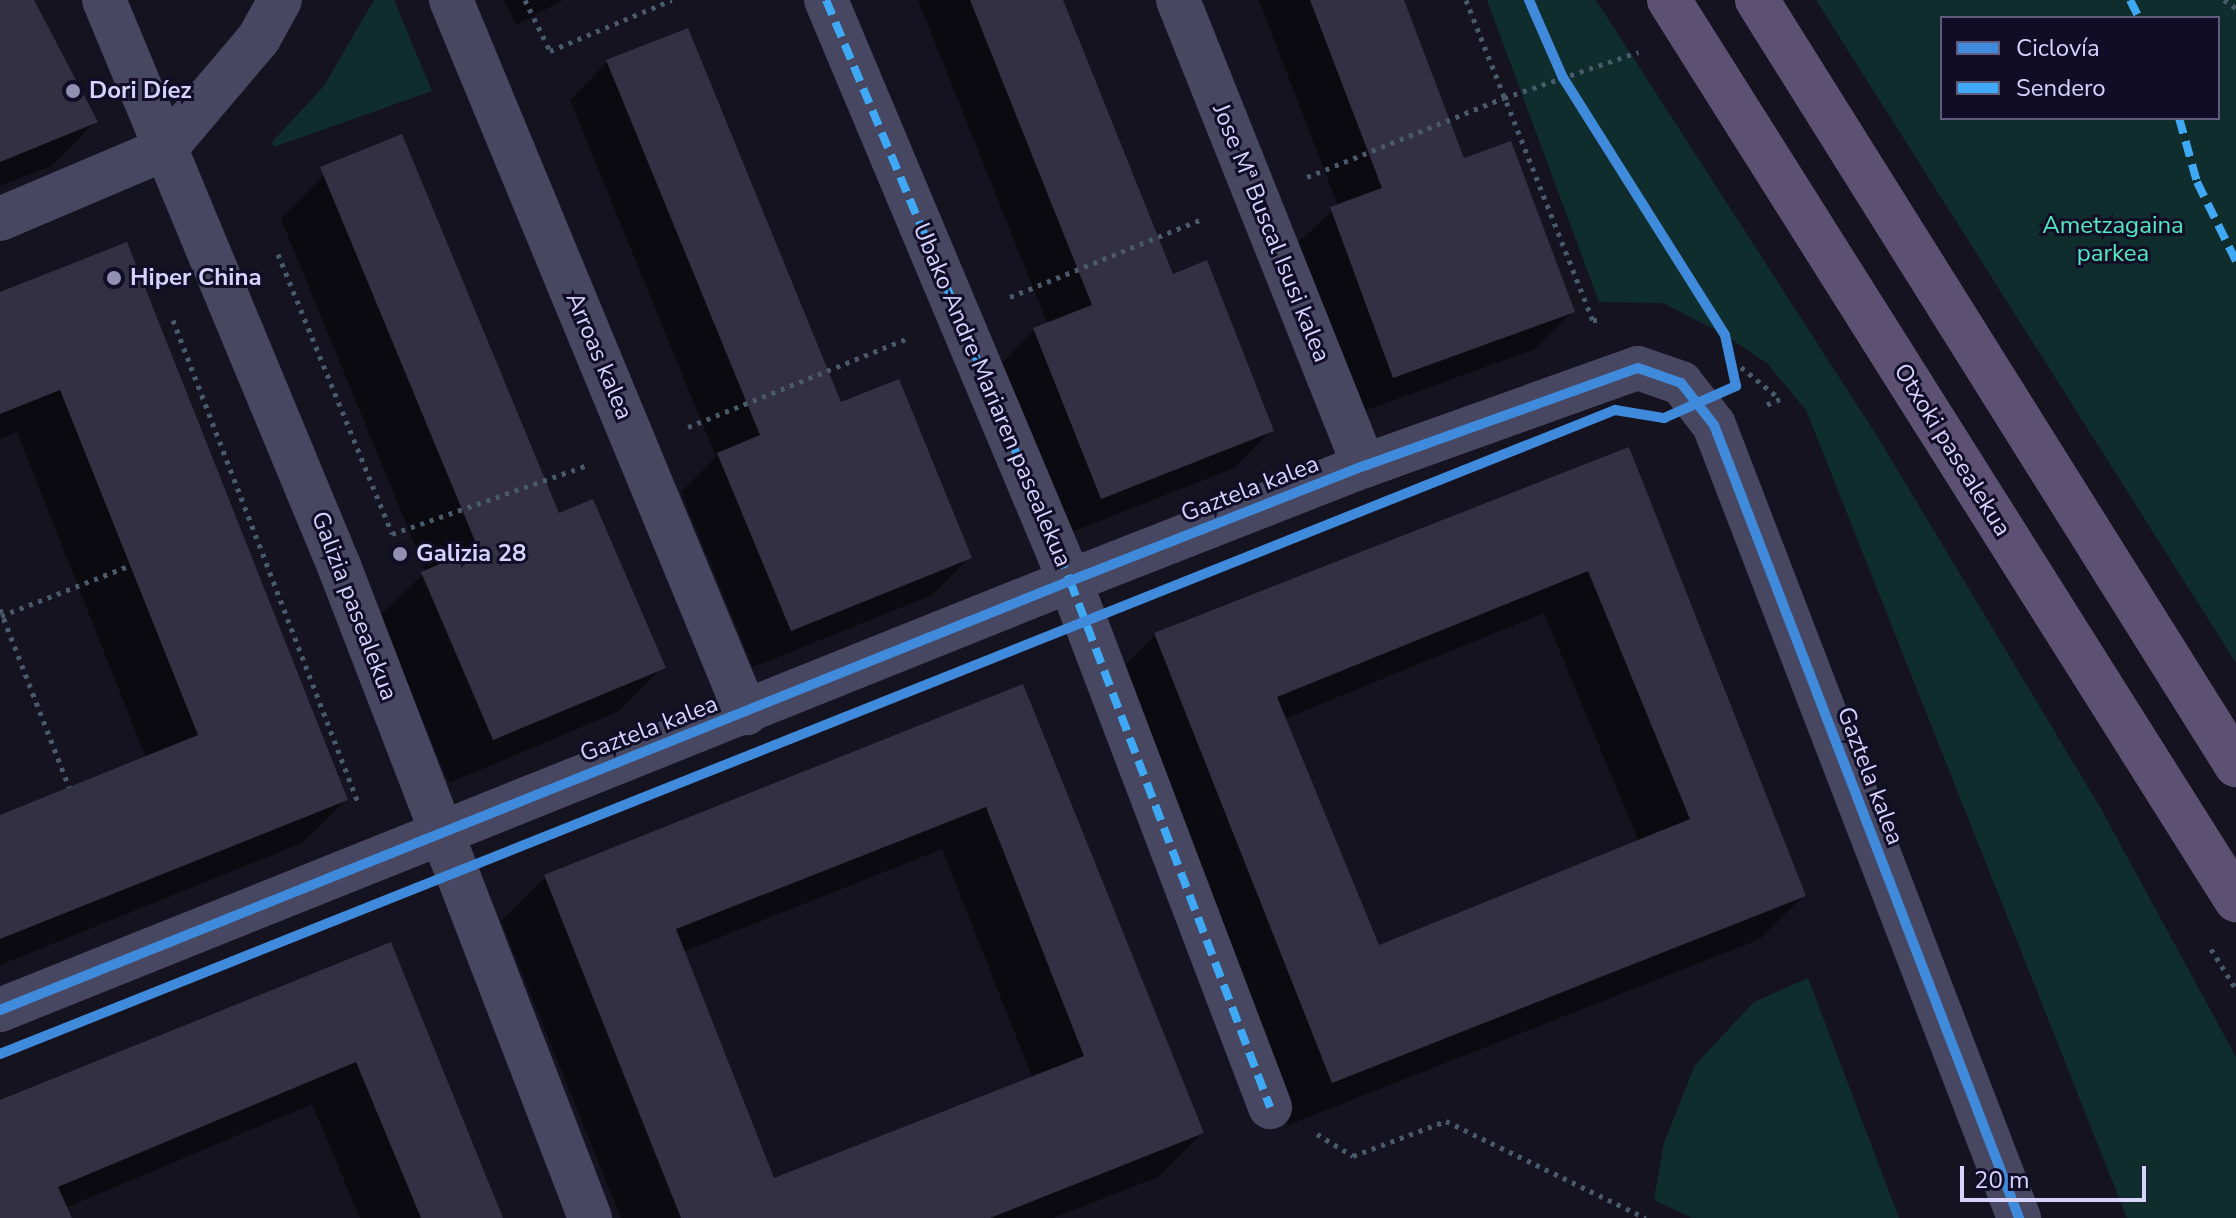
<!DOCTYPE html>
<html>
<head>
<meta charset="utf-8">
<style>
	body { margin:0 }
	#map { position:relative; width:2236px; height:1218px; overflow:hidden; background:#151320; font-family:"Nunito Sans",sans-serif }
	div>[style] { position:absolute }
	.green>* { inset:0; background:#102d2d }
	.shadow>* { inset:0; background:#0007 }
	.building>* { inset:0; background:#333043 }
	.path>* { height:5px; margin-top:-2.5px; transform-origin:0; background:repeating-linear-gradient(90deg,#495a6b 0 4px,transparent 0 10px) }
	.minor>* { height:44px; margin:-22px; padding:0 22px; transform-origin:22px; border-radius:22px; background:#474761 }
	.major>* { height:44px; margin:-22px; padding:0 22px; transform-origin:22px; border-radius:22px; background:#5c5172 }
	.quiet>* { height:8px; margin-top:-4px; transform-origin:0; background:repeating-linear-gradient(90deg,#3fa9f5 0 16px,transparent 0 24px) }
	.cycleway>* { height:10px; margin:-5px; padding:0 5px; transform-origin:5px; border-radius:5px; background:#408adc }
	.dots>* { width:22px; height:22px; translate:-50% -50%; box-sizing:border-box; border:4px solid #110d26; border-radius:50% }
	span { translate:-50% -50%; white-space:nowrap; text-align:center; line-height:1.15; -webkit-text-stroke:6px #110d26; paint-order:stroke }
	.poi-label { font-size:24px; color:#d7d2ff; font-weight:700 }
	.left { translate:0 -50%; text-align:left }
	.park-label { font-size:24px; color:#53eac3 }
	.street-label { font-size:24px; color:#d7d2ff }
	.legend { position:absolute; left:1940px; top:16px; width:280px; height:104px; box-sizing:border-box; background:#110d26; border:2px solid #605c7d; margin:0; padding:10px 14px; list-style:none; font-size:24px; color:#d7d2ff }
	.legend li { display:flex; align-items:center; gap:16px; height:40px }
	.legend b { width:40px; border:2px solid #605c7d }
	.scale { position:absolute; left:1960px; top:1166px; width:186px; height:36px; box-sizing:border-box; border:4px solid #d7d2ff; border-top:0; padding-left:10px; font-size:24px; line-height:28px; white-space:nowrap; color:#d7d2ff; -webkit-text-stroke:6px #110d26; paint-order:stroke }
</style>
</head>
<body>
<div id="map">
	<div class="green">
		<div style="clip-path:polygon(374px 0,394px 0,432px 91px,274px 147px,272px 142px,324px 86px)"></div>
		<div style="clip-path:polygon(1487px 0,1596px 0,1877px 436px,2100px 807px,2236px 1057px,2236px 1218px,2127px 1218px,1806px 410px,1767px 363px,1725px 335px,1663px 303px,1599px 302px)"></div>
		<div style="clip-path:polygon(evenodd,1816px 0,2236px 0,2236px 663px,1816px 0,1942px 18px,2218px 18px,2218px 118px,1942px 118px,1942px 18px)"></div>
		<div style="clip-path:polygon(1808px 978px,1899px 1218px,1692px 1218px,1654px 1200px,1664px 1143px,1695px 1065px,1754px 1002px)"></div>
	</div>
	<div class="shadow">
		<div style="clip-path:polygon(0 0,32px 0,95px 122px,52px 166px,0 186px)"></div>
		<div style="clip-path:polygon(504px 0,563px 0,516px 25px)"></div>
		<div style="clip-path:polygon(918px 0,1061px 0,1172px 276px,1272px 430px,1234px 468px,1064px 535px,997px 368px,1034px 330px,1048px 325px)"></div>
		<div style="clip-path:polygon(1259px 0,1402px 0,1463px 160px,1572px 312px,1535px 349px,1356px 414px,1294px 246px,1338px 206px)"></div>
		<div style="clip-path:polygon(607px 62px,840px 405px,969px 558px,932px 595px,753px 667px,681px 492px,716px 457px,570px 100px)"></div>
		<div style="clip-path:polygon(324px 175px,663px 667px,619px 711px,449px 783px,378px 617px,426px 572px,281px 219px)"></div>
		<div style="clip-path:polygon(0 295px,346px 800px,302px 843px,0 965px,0 817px,146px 758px,17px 432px,0 439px)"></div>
		<div style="clip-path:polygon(evenodd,1628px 450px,1803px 896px,1760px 939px,1288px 1125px,1111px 679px,1155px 635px,1628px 450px,1544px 613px,1639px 842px,1378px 948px,1284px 719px,1544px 613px)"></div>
		<div style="clip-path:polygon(evenodd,1022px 686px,1202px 1133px,1158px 1177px,1053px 1218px,621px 1218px,501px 921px,545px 877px,1022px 686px,942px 849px,1033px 1079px,773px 1181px,683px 952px,942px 849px)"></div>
		<div style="clip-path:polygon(390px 945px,501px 1218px,360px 1218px,312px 1104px,65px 1208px,69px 1218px,0 1218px,0 1102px)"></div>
	</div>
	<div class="building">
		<div style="clip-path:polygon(0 0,34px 0,98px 122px,0 162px)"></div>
		<div style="clip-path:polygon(970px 0,1063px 0,1173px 274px,1207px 260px,1274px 431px,1101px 499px,1033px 328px,1092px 305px)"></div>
		<div style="clip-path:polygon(1310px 0,1404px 0,1464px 158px,1511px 141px,1575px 312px,1393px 378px,1330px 207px,1382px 188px)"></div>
		<div style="clip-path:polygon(688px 28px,841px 402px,899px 379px,972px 558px,791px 631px,717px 453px,760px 435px,606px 60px)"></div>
		<div style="clip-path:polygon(402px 134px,559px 513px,593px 499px,666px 668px,493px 740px,421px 572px,478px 548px,320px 167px)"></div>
		<div style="clip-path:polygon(127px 242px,348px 800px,0 939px,0 815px,198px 735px,60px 390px,0 414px,0 292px)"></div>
		<div style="clip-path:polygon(evenodd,1629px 447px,1806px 896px,1332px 1083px,1154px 633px,1629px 447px,1588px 571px,1690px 819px,1379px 945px,1277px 697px,1588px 571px)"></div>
		<div style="clip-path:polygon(evenodd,1023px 684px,1204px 1133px,990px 1218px,681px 1218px,544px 875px,1023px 684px,986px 807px,1084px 1056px,774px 1178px,676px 929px,986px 807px)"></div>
		<div style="clip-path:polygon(391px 942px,503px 1218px,421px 1218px,356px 1062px,58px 1187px,72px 1218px,0 1218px,0 1100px)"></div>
	</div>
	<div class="path">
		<div style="left:525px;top:0;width:57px;rotate:63.9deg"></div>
		<div style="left:550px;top:51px;width:132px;rotate:-22.7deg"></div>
		<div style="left:1466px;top:0;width:344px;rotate:68.4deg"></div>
		<div style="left:1593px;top:320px;width:6px"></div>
		<div style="left:2224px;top:0;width:14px;rotate:34deg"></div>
		<div style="left:1307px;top:177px;width:212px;rotate:-21.9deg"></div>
		<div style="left:1504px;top:98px;width:142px;rotate:-18.9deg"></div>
		<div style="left:278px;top:254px;width:302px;rotate:67.8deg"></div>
		<div style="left:392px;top:534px;width:205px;rotate:-19.4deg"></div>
		<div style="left:1010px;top:297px;width:210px;rotate:-22.1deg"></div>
		<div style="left:173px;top:320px;width:519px;rotate:69.02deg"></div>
		<div style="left:1741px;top:367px;width:50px;rotate:39.4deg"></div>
		<div style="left:1780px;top:399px;width:15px;rotate:157deg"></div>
		<div style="left:688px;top:427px;width:237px;rotate:-22deg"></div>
		<div style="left:0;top:609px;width:191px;rotate:68.8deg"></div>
		<div style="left:1px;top:616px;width:140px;rotate:-21.4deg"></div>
		<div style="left:2211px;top:949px;width:47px;rotate:58deg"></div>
		<div style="left:1317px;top:1134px;width:42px;rotate:31.4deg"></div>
		<div style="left:1353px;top:1156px;width:99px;rotate:-20.6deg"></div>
		<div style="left:1446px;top:1121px;width:222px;rotate:25.9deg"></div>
	</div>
	<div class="minor">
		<div style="left:104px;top:0;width:613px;rotate:67.45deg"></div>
		<div style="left:339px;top:566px;width:699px;rotate:68.94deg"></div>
		<div style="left:451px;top:0;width:772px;rotate:67.52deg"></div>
		<div style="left:826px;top:0;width:630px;rotate:67.22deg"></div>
		<div style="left:1070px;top:581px;width:563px;rotate:69.18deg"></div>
		<div style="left:1178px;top:0;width:502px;rotate:68.24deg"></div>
		<div style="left:0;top:219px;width:179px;rotate:-23deg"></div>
		<div style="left:165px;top:149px;width:145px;rotate:-49.7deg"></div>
		<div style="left:259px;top:38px;width:43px;rotate:-61.1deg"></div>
		<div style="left:0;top:1010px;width:1153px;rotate:-21.85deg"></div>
		<div style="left:1070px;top:581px;width:316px;rotate:-21.4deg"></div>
		<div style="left:1364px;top:466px;width:291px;rotate:-19.7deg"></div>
		<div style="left:1638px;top:368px;width:46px;rotate:19.2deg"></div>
		<div style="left:1681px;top:383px;width:53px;rotate:51.8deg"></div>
		<div style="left:1714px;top:425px;width:850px;rotate:68.96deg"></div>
	</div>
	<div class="major">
		<div style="left:1669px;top:0;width:1064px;rotate:57.79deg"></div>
		<div style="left:1757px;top:0;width:903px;rotate:57.95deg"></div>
	</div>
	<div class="quiet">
		<div style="left:826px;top:0;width:630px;rotate:67.22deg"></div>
		<div style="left:1070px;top:581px;width:563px;rotate:69.18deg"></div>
		<div style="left:2130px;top:0;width:20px;rotate:63deg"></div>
		<div style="left:2179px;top:118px;width:66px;rotate:74.3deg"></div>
		<div style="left:2197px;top:182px;width:88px;rotate:63.7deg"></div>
	</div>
	<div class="cycleway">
		<div style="left:0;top:1010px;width:1153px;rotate:-21.85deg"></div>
		<div style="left:1070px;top:581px;width:316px;rotate:-21.4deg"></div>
		<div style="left:1364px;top:466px;width:291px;rotate:-19.7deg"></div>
		<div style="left:1638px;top:368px;width:46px;rotate:19.2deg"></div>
		<div style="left:1681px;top:383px;width:53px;rotate:51.8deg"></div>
		<div style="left:1714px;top:425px;width:850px;rotate:68.96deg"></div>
		<div style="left:0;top:1054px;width:1739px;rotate:-21.74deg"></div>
		<div style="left:1615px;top:410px;width:50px;rotate:9.3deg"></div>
		<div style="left:1664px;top:418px;width:79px;rotate:-24deg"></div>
		<div style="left:1736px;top:386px;width:52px;rotate:-102.2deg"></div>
		<div style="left:1725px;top:335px;width:304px;rotate:-122.2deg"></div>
		<div style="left:1563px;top:78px;width:85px;rotate:-113.6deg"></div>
	</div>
	<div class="dots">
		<div style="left:73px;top:91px;background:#938fb1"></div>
		<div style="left:114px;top:278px;background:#938fb1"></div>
		<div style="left:400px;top:554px;background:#938fb1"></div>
	</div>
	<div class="poi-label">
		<span class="left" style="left:89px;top:91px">Dori Díez</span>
		<span class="left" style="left:130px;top:278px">Hiper China</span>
		<span class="left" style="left:416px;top:554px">Galizia 28</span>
	</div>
	<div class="park-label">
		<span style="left:2113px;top:240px">Ametzagaina<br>parkea</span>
	</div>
	<div class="street-label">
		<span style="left:1271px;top:233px;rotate:68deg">Jose Mª Buscal Isusi kalea</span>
		<span style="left:599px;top:356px;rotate:67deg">Arroas kalea</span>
		<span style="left:992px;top:395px;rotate:67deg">Ubako Andre Mariaren pasealekua</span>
		<span style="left:1952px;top:450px;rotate:58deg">Otxoki pasealekua</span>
		<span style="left:1250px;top:489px;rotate:-21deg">Gaztela kalea</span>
		<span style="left:354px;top:606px;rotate:69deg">Galizia pasealekua</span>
		<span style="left:649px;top:729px;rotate:-21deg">Gaztela kalea</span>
		<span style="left:1870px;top:776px;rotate:69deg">Gaztela kalea</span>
	</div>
	<ul class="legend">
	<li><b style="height:10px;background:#408adc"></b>Ciclovía</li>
	<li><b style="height:10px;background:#3fa9f5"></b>Sendero</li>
	</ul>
	<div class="scale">20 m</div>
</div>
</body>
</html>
